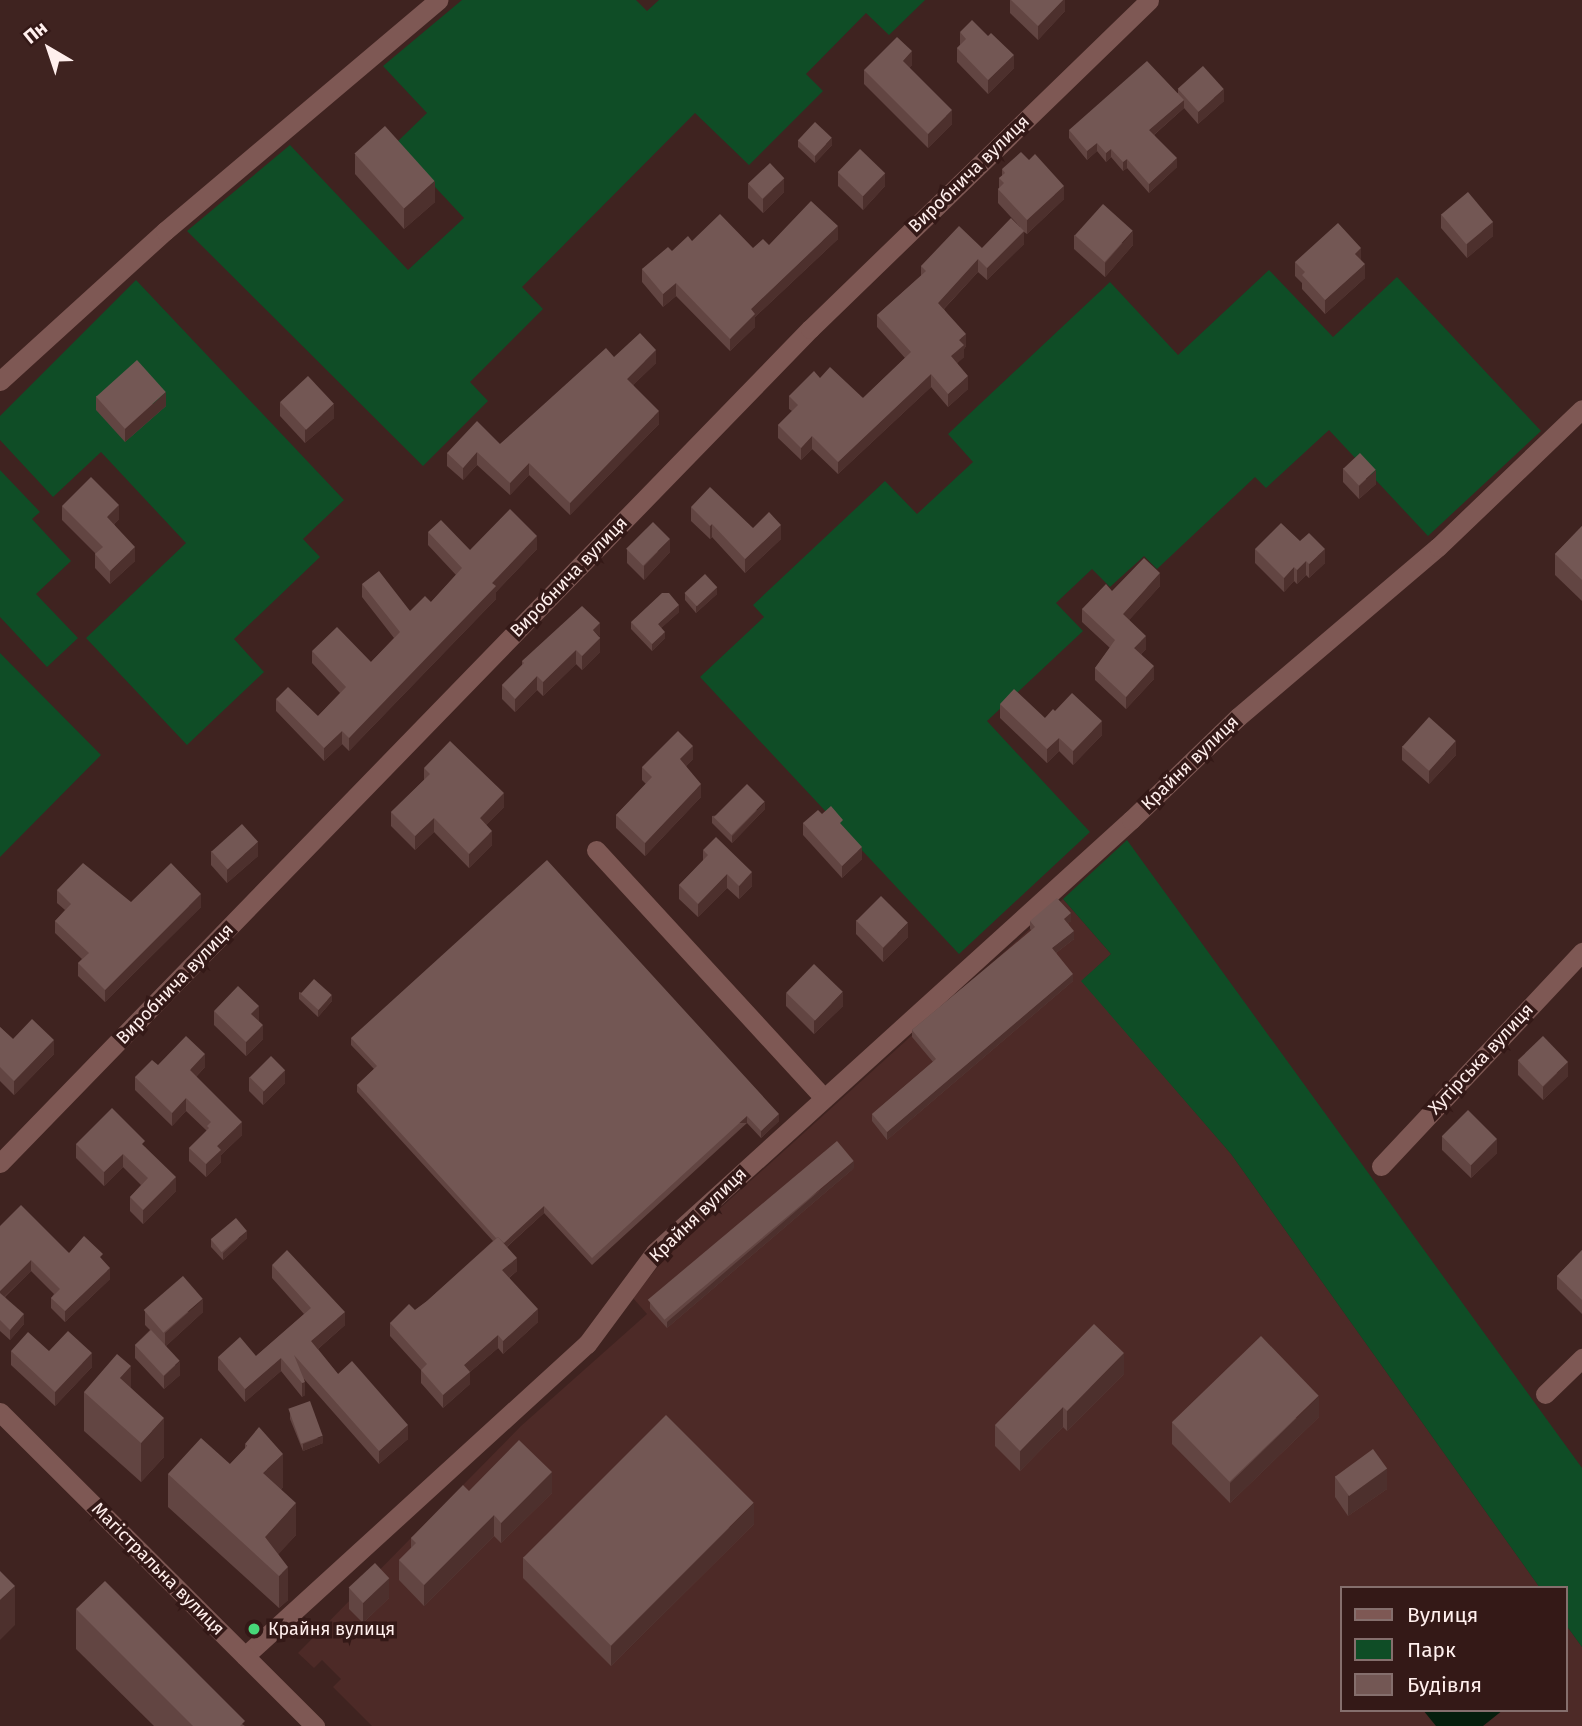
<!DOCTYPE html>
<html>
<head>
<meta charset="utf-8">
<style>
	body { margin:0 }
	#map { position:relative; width:1582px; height:1726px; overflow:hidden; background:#3f2320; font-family:"Fira Sans",sans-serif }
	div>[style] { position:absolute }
	.built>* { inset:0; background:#4d2a27 }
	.green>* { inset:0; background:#0f4d26 }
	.water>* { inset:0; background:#061e0d }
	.minor>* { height:19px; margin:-9.5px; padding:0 9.5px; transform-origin:9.5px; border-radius:9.5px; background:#7e5854 }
	.tertiary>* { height:19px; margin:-9.5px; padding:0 9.5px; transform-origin:9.5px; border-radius:9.5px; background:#7e5854 }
	.wall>* { inset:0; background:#624542 }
	.shaded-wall>* { inset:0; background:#4d302d; transform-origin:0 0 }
	.building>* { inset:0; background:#735754; transform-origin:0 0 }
	.dots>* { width:19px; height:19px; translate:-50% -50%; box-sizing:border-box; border:4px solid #341917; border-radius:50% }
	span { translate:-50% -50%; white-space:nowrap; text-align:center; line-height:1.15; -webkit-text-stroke:7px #341917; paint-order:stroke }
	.street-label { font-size:18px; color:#ffefed }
	.poi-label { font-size:18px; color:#ffefed }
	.left { translate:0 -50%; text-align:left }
	.legend { position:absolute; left:1340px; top:1586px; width:228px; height:126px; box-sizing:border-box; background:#341917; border:2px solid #856f6d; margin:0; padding:9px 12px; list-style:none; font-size:21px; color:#ffefed }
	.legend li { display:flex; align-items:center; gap:14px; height:35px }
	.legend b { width:35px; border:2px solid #856f6d }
	.north { position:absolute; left:14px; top:14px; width:70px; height:70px; -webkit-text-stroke:5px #341917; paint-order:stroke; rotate:321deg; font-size:19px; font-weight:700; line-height:28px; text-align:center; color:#ffefed }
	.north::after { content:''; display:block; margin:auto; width:24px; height:32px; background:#ffefed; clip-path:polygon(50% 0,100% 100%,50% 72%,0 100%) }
</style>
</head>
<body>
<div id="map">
	<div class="built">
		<div style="clip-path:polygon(1063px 899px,1111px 954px,1082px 981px,1231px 1154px,1540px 1588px,1342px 1588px,1342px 1710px,1566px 1710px,1566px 1625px,1582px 1647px,1582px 1726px,372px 1726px,333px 1687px,341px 1679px,322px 1660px,314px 1668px,298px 1653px,521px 1426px,647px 1314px,633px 1298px,663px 1260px)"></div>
	</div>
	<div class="green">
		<div style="clip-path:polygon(462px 0,636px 0,647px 11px,659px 0,925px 0,889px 35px,866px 13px,806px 74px,823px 91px,749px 165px,695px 113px,522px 287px,543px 309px,470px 382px,488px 401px,423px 466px,187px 231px,290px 145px,408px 270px,464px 218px,395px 144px,427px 113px,383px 66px)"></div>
		<div style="clip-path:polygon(1269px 270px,1333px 337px,1397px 277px,1541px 431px,1428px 536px,1329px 430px,1266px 488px,1255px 477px,1157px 569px,1144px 556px,1110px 587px,1092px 569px,1056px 603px,1083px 631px,987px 721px,1090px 832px,959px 954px,700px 677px,764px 617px,753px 605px,885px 481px,917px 514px,973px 462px,948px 434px,1110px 282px,1178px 355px)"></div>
		<div style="clip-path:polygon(136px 280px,344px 500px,303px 539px,320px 557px,234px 639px,264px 672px,187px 745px,86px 638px,186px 543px,101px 452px,53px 497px,0 440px,0 416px)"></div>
		<div style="clip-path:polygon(0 470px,40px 512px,32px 519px,71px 561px,36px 594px,78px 638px,47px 667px,0 617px)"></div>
		<div style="clip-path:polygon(0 653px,101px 755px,0 857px)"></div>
		<div style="clip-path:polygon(1127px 840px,1582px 1468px,1582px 1647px,1566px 1625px,1566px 1588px,1540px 1588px,1231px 1154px,1081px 981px,1111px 954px,1063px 899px)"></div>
	</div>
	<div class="water">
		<div style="clip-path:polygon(1423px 1710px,1503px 1710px,1483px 1726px,1436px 1726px)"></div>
	</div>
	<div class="minor">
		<div style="left:0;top:381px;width:223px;rotate:-42.3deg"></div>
		<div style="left:165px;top:231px;width:358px;rotate:-40.2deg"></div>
		<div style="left:596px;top:850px;width:337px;rotate:47.4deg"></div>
		<div style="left:0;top:1163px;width:1163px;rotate:-45.84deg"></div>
		<div style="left:810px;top:329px;width:472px;rotate:-44.1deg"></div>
		<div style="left:1381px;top:1166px;width:294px;rotate:-46.8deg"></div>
		<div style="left:1545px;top:1394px;width:52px;rotate:-44.2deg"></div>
		<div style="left:245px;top:1656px;width:463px;rotate:-42.4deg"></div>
		<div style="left:587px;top:1344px;width:114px;rotate:-53.5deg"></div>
		<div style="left:655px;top:1252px;width:643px;rotate:-42.23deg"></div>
		<div style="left:1131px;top:820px;width:149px;rotate:-43.9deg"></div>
		<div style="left:1238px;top:717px;width:262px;rotate:-40.4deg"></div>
		<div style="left:1438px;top:547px;width:199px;rotate:-43.8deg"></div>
	</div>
	<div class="tertiary">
		<div style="left:0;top:1412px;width:445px;rotate:44.9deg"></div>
	</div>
	<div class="wall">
		<div style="clip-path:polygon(1010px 0,1065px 0,1065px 11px,1038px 40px,1010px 13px)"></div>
		<div style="clip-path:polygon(960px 32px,1014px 68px,988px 94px,957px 62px,957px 48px,960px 45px)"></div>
		<div style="clip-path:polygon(912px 65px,909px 68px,952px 124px,928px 148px,864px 84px,864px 70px)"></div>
		<div style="clip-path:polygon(1178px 89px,1224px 101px,1198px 124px,1184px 108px,1154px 135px,1177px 167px,1149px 193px,1127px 168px,1123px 171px,1111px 157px,1106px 162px,1097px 151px,1087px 160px,1069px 138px,1069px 130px,1178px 93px)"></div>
		<div style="clip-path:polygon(798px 140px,832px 145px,815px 163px,798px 147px)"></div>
		<div style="clip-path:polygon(355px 154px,435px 202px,404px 229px,355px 174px)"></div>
		<div style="clip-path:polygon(1002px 169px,1064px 199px,1027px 234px,1024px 232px,1024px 244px,987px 280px,978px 272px,944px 309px,966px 346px,964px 349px,964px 357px,957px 363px,968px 389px,948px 407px,931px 387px,838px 474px,812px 449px,801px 460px,778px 438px,778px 425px,792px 411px,789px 409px,789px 396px,820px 378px,863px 398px,905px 358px,877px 327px,877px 315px,921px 276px,921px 266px,982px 248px,1020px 227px,998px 203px,998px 189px,999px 188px,999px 178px,1002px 176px)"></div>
		<div style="clip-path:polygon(838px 172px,885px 186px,863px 210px,838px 186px)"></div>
		<div style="clip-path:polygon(748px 184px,784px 192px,763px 213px,748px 198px)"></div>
		<div style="clip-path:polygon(1441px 214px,1493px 236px,1467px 258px,1441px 228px)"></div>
		<div style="clip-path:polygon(1074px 235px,1133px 245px,1105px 277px,1074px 249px)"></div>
		<div style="clip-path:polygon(838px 239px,755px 317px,755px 327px,730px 351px,676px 296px,663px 307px,642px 282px,642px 269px,672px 251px,692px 241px,753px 248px,769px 245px)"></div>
		<div style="clip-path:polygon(1361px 260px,1365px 278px,1325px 314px,1302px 289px,1302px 283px,1295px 276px,1295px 262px)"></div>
		<div style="clip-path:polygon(614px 357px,656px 363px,633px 385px,659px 424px,570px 515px,529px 475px,510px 495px,477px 465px,463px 480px,447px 466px,447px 453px,500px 444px)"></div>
		<div style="clip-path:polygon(96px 396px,166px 406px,125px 442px,96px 410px)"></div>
		<div style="clip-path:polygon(280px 402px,334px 418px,305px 443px,280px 416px)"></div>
		<div style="clip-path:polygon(1343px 468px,1376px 484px,1359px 499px,1343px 482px)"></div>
		<div style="clip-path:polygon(62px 506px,119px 519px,114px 524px,135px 561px,110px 584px,95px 568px,95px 553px,62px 520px)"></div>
		<div style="clip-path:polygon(691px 507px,753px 528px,781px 539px,745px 573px,712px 537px,710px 539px,691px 521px)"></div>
		<div style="clip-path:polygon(1582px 526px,1582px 601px,1555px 575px,1555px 554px)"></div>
		<div style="clip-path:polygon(428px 532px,470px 550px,537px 549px,496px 592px,496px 599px,349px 751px,342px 744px,324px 761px,276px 711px,276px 699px,318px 716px,340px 693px,312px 663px,312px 651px,371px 662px,394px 638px,362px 597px,362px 584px,410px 611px,431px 602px,456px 575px,428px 545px)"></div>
		<div style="clip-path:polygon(1300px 541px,1325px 563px,1309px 578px,1306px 575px,1297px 584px,1294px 581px,1284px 592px,1255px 563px,1255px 549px)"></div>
		<div style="clip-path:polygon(627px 550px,670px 552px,644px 580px,627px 563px)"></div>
		<div style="clip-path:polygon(1160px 586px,1129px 620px,1146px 649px,1141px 654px,1154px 679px,1126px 709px,1095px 680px,1095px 668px,1110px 648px,1082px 622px,1082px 609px,1112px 591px)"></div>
		<div style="clip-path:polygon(685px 593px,717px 594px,696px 613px,685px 600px)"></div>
		<div style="clip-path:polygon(679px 612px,661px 628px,665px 638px,652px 651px,631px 629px,631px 622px)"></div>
		<div style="clip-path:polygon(600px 637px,600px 652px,582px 670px,576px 664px,543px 696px,537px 690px,515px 712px,502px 699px,502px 685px,522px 665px,522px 661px)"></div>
		<div style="clip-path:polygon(1000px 704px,1045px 718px,1055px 711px,1102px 735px,1073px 765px,1059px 751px,1047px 763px,1000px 718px)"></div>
		<div style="clip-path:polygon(1402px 746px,1456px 755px,1429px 784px,1402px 760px)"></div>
		<div style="clip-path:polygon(693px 759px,686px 766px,701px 797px,645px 856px,616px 828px,616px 815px,646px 784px,642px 780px,642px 767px)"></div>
		<div style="clip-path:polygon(424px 768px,504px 807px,486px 825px,492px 845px,469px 868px,434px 832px,415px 850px,391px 826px,391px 812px,424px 780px)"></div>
		<div style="clip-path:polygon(765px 809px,732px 843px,712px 823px,712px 816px)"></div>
		<div style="clip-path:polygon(822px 814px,843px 827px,862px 859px,842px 878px,803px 835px,803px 823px)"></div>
		<div style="clip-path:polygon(703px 850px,752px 886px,739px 899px,727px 888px,698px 917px,679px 899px,679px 885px,703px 861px)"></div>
		<div style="clip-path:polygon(211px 851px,258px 856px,227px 883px,211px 865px)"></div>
		<div style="clip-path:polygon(57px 890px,131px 902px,201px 907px,105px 1002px,78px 976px,78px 963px,82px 959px,55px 933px,55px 921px,65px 910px,57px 903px)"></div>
		<div style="clip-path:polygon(856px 920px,908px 937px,883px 962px,856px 934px)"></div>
		<div style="clip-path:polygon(1030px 921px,1071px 921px,1068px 923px,1074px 939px,1056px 953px,1073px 981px,887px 1140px,872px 1121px,872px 1114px,933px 1062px,912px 1037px,912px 1030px,1032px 931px,1030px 929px)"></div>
		<div style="clip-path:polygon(299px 992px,332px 1001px,318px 1017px,299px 999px)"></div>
		<div style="clip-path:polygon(786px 993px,843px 1006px,814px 1034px,786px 1006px)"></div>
		<div style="clip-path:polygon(214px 1011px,259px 1020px,258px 1021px,263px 1039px,246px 1056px,214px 1025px)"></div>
		<div style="clip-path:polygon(0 1027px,13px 1039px,54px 1054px,14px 1095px,0 1081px)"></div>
		<div style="clip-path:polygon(351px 1038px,779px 1121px,761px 1138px,747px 1123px,592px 1265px,544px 1213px,507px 1247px,517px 1271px,509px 1278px,538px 1322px,503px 1354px,498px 1348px,470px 1372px,470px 1384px,443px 1408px,421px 1383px,421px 1370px,390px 1336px,390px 1323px,415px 1310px,427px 1301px,493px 1241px,357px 1092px,357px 1085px,374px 1069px,351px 1045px)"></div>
		<div style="clip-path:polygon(1518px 1061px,1568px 1076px,1543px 1100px,1518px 1075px)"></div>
		<div style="clip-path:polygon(205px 1067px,196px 1077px,242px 1135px,221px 1155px,221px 1162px,206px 1177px,189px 1161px,189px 1148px,207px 1131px,186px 1111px,172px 1126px,135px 1090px,135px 1077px)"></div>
		<div style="clip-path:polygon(249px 1077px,285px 1083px,263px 1105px,249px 1091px)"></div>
		<div style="clip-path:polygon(1442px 1136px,1497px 1153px,1471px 1178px,1442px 1150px)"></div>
		<div style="clip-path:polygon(76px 1144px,145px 1147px,176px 1191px,143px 1224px,130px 1211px,130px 1197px,141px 1185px,123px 1167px,104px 1186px,76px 1158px)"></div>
		<div style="clip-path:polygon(854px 1168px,667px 1328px,650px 1309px,650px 1302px)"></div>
		<div style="clip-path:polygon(0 1226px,69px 1253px,103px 1261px,110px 1279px,65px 1322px,51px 1308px,51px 1298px,54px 1294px,31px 1271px,5px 1297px,24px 1324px,10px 1340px,0 1331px)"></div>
		<div style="clip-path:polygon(247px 1238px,223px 1260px,211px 1247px,211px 1240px)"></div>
		<div style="clip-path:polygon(1582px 1250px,1582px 1314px,1557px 1289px,1557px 1276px)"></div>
		<div style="clip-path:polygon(272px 1265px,345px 1325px,318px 1349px,338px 1374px,408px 1439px,379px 1464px,304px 1379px,305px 1395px,302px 1397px,281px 1371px,245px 1402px,218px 1370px,218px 1357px,256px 1356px,304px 1314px,272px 1278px)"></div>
		<div style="clip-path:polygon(145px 1311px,203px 1312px,166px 1346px,180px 1375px,164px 1389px,135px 1358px,135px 1345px,150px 1330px,145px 1325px)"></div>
		<div style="clip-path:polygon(11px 1351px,49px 1351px,92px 1367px,55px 1406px,11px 1365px)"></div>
		<div style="clip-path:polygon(1124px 1374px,1067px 1431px,1063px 1427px,1020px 1471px,995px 1446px,995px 1425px)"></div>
		<div style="clip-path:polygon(131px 1388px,164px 1457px,141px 1482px,84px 1431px,84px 1392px)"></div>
		<div style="clip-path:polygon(290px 1412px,323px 1443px,303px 1451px,290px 1419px)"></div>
		<div style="clip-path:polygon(1319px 1417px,1230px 1503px,1172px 1444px,1172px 1423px)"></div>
		<div style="clip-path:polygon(245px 1444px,283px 1487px,281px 1489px,296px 1535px,278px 1554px,288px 1600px,279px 1608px,168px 1507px,168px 1474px,230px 1464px,245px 1449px)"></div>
		<div style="clip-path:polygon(1335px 1476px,1387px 1489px,1348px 1516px,1335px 1497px)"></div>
		<div style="clip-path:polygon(469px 1491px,552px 1493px,501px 1543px,494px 1536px,424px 1606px,399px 1580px,399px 1560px,411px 1548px,411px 1538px)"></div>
		<div style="clip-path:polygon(754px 1524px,611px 1666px,523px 1578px,523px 1557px)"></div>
		<div style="clip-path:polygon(349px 1588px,389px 1598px,363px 1623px,349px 1609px)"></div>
		<div style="clip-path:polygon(76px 1609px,245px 1726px,154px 1726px,76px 1649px)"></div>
	</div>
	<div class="shaded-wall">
		<div style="clip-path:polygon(1063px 0,1065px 0,1065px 11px,1038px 40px,1038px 26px)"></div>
		<div style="clip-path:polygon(912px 51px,912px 65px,903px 75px,903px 61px)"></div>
		<div style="clip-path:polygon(1014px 55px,1014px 68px,988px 94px,988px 80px)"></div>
		<div style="clip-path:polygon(1224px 89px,1224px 101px,1198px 124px,1198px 112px)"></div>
		<div style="clip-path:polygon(1184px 100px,1184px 108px,1149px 139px,1149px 130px)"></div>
		<div style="clip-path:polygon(952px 110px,952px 124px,928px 148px,928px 134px)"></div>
		<div style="clip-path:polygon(832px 138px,832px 145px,815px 163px,815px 156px)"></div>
		<div style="clip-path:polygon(1097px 143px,1097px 151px,1087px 160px,1087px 151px)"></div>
		<div style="clip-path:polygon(1111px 149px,1111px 157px,1106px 162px,1106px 153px)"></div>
		<div style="clip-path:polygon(1177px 158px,1177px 167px,1149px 193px,1149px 184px)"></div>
		<div style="clip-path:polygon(1127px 159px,1127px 168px,1123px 171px,1123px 162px)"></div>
		<div style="clip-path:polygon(885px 173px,885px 186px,863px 210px,863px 196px)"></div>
		<div style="clip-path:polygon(784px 178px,784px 192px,763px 213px,763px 199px)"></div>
		<div style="clip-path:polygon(435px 181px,435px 202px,404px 229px,404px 208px)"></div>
		<div style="clip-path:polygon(1064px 186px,1064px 199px,1027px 234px,1027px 220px)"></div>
		<div style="clip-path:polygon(1493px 222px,1493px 236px,1467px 258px,1467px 244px)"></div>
		<div style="clip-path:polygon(838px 226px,838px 239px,755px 317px,755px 327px,730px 351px,730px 339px,751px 309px)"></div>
		<div style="clip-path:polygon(1024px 231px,1024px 244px,987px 280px,987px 268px)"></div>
		<div style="clip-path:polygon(1133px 231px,1133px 245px,1105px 277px,1105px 263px)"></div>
		<div style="clip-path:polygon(1361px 248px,1361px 262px,1355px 254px)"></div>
		<div style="clip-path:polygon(978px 259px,978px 272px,938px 315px,938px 303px)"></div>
		<div style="clip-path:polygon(1365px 264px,1365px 278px,1325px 314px,1325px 300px)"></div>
		<div style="clip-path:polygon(676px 283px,676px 296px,663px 307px,663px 294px)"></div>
		<div style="clip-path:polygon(966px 334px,966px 346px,964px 349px,964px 357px,951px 369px,951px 356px,959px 340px)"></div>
		<div style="clip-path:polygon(656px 350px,656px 363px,627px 391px,627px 379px)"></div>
		<div style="clip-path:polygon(931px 374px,931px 387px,838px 474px,838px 462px)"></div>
		<div style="clip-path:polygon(968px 376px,968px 389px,948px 407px,948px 394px)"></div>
		<div style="clip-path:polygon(166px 392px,166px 406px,125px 442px,125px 429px)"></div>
		<div style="clip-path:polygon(334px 404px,334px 418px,305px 443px,305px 430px)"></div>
		<div style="clip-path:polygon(659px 411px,659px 424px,570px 515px,570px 503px)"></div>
		<div style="clip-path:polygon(812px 436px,812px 449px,801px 460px,801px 448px)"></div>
		<div style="clip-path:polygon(477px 452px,477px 465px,463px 480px,463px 468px)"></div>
		<div style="clip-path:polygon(529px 463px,529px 475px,510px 495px,510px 483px)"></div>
		<div style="clip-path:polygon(1376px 470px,1376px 484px,1359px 499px,1359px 486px)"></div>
		<div style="clip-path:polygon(119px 505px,119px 519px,107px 530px,107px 517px)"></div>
		<div style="clip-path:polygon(712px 524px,712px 537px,710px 539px,710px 526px)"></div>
		<div style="clip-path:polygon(781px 525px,781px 539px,745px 573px,745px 559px)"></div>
		<div style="clip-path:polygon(537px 536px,537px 549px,496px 592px,496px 599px,349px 751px,349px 738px,492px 583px)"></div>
		<div style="clip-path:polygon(670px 539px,670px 552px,644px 580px,644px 566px)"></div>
		<div style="clip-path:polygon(135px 547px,135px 561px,110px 584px,110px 571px)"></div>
		<div style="clip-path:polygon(1325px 549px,1325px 563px,1309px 578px,1309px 564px)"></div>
		<div style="clip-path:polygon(1306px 561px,1306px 575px,1297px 584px,1297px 570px)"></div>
		<div style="clip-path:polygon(1294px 567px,1294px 581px,1284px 592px,1284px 578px)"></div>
		<div style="clip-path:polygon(1160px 573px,1160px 586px,1123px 627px,1123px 614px)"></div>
		<div style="clip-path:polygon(717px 587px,717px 594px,696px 613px,696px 606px)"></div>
		<div style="clip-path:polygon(679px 605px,679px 612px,658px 631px,658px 624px)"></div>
		<div style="clip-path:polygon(600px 623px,600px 637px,593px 630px)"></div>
		<div style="clip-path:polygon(665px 632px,665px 638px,652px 651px,652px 644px)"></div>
		<div style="clip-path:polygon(1146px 636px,1146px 649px,1134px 660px,1134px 648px)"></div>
		<div style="clip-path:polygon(600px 638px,600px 652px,582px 670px,582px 656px)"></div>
		<div style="clip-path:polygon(576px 650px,576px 664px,543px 696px,543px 682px)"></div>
		<div style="clip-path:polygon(1154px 666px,1154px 679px,1126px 709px,1126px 697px)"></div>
		<div style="clip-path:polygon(537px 676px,537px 690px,515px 712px,515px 699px)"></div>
		<div style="clip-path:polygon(1102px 721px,1102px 735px,1073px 765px,1073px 751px)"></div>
		<div style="clip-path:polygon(342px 731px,342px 744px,324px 761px,324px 748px)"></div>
		<div style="clip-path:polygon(1059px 738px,1059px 751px,1047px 763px,1047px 749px)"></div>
		<div style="clip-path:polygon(1456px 741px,1456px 755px,1429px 784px,1429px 771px)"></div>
		<div style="clip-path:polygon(693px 746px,693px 759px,680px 772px,680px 759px)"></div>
		<div style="clip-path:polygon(701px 784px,701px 797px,645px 856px,645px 843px)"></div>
		<div style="clip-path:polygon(504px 793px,504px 807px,480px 831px,480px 818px)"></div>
		<div style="clip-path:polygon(765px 802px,765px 809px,732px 843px,732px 836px)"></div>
		<div style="clip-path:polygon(434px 818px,434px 832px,415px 850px,415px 836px)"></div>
		<div style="clip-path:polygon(492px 831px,492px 845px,469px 868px,469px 854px)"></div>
		<div style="clip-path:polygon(258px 842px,258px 856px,227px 883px,227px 870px)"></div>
		<div style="clip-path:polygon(862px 847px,862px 859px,842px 878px,842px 866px)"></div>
		<div style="clip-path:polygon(752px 872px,752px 886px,739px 899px,739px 886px)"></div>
		<div style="clip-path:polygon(727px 874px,727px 888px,698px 917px,698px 904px)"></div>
		<div style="clip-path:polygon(201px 894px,201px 907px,105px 1002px,105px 990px)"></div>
		<div style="clip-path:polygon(1071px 913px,1071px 921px,1064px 926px,1064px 919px)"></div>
		<div style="clip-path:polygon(908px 923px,908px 937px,883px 962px,883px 948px)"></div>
		<div style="clip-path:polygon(1074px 931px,1074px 939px,1052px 956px,1052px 948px)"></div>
		<div style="clip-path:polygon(1073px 974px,1073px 981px,887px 1140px,887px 1132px)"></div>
		<div style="clip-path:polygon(843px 992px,843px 1006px,814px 1034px,814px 1021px)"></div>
		<div style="clip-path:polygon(332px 995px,332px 1001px,318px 1017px,318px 1010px)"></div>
		<div style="clip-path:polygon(259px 1006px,259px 1020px,251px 1028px,251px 1014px)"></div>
		<div style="clip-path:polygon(263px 1025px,263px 1039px,246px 1056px,246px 1042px)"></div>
		<div style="clip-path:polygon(54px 1040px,54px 1054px,14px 1095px,14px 1081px)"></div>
		<div style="clip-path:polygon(205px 1054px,205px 1067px,190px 1083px,190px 1070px)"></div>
		<div style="clip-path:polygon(1568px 1062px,1568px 1076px,1543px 1100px,1543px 1087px)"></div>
		<div style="clip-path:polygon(285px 1070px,285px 1083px,263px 1105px,263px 1092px)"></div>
		<div style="clip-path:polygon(186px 1098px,186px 1111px,172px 1126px,172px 1113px)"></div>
		<div style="clip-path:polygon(779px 1114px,779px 1121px,761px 1138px,761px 1131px)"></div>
		<div style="left:747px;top:1116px;width:7px;height:210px;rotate:90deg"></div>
		<div style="clip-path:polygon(242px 1122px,242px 1135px,221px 1155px,221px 1162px,206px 1177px,206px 1164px,217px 1146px)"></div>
		<div style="clip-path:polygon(1497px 1139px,1497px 1153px,1471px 1178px,1471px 1165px)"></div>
		<div style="clip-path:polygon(123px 1154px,123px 1167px,104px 1186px,104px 1172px)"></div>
		<div style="clip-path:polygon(854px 1161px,854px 1168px,667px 1328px,667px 1322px)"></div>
		<div style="clip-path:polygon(176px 1177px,176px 1191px,143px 1224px,143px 1210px)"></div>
		<div style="clip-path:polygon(544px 1206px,544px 1213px,502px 1251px,502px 1244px)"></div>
		<div style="clip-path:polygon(247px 1231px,247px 1238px,223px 1260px,223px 1253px)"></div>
		<div style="clip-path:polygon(517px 1258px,517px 1271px,502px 1283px,502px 1270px)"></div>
		<div style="clip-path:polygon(31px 1260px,31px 1271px,0 1301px,0 1291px)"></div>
		<div style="clip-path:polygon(110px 1268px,110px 1279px,65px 1322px,65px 1311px)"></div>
		<div style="clip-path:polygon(203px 1299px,203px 1312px,165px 1347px,165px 1333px)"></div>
		<div style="clip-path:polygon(538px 1309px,538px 1322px,503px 1354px,503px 1341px)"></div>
		<div style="clip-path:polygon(345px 1312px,345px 1325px,311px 1355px,311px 1341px)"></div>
		<div style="clip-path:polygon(24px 1314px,24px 1324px,10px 1340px,10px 1330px)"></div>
		<div style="clip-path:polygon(498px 1335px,498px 1348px,470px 1372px,470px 1384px,443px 1408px,443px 1395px,464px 1365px)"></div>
		<div style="clip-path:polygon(92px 1353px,92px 1367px,55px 1406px,55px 1392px)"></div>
		<div style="clip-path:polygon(1124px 1353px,1124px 1374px,1067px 1431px,1067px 1411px)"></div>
		<div style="clip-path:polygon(281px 1358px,281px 1371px,245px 1402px,245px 1389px)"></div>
		<div style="clip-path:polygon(180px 1361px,180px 1375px,164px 1389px,164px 1376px)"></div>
		<div style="clip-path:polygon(131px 1366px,131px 1406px,120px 1378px)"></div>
		<div style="clip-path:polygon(305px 1382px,305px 1395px,302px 1397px,302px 1383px)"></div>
		<div style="clip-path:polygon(1319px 1396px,1319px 1417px,1230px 1503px,1230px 1483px)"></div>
		<div style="clip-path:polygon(1063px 1407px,1063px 1427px,1020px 1471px,1020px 1451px)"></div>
		<div style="clip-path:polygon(164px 1418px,164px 1457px,141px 1482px,141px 1443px)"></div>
		<div style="clip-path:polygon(408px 1425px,408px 1439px,379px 1464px,379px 1451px)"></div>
		<div style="clip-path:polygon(323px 1436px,323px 1443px,303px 1451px,303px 1444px)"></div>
		<div style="clip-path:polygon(283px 1454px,283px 1487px,263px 1505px,263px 1473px)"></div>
		<div style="clip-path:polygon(1387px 1468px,1387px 1489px,1348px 1516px,1348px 1496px)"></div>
		<div style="clip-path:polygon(552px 1472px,552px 1493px,501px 1543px,501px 1523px)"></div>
		<div style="clip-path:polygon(296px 1503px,296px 1535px,268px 1566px,265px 1537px)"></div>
		<div style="clip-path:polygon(754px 1503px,754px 1524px,611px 1666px,611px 1646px)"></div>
		<div style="clip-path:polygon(494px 1515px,494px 1536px,424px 1606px,424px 1585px)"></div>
		<div style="clip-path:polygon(288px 1567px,288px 1600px,279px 1608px,279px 1576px)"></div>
		<div style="clip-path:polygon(389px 1578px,389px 1598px,363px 1623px,363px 1603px)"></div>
		<div style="clip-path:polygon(15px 1586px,15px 1625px,0 1640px,0 1600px)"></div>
	</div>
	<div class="building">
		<div style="clip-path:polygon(1011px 0,1063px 0,1038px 26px)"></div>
		<div style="clip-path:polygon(972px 20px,988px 36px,991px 33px,1014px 55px,988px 80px,957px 48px,966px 39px,960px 32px)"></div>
		<div style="clip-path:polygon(897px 37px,912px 51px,903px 61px,952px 110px,928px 134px,864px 70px)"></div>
		<div style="clip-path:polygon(1147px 61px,1184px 100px,1149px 130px,1177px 158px,1149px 184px,1127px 159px,1123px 162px,1111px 149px,1106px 153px,1097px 143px,1087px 151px,1069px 130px)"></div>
		<div style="left:1203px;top:66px;width:31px;height:34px;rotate:48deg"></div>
		<div style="left:815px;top:122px;width:23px;height:25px;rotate:43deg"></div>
		<div style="left:385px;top:126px;width:74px;height:41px;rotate:48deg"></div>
		<div style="left:860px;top:149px;width:35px;height:32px;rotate:44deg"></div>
		<div style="clip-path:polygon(1021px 152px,1029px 160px,1035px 154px,1064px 186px,1027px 220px,998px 189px,1004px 183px,999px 178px,1005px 173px,1002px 169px)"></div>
		<div style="left:770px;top:163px;width:21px;height:30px;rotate:47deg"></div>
		<div style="left:1468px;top:192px;width:39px;height:35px;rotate:50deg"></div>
		<div style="clip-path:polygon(811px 201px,838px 226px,751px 309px,755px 314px,730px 339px,676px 283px,663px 294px,642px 269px,668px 247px,672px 251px,688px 236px,692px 241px,720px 214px,753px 248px,763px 239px,769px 245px)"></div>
		<div style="left:1103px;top:204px;width:40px;height:42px;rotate:42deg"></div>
		<div style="clip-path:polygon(1011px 218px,1024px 231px,987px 268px,978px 259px,938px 303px,966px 334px,959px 340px,964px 345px,951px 356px,968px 376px,948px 394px,931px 374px,838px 462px,812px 436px,801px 448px,778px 425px,798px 405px,789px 396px,814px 371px,820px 378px,830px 367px,863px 398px,911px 352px,877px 315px,926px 271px,921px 266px,959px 226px,982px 248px)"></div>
		<div style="clip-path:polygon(1338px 223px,1361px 248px,1355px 254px,1365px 264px,1325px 300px,1302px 275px,1305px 272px,1295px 262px)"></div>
		<div style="clip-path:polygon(640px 333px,656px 350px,627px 379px,659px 411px,570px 503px,529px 463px,510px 483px,477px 452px,463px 468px,447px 453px,477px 421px,500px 444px,606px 348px,614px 357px)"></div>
		<div style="left:137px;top:360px;width:43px;height:55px;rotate:48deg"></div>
		<div style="left:308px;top:376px;width:38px;height:38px;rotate:47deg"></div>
		<div style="left:1360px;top:453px;width:23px;height:23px;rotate:47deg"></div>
		<div style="clip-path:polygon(91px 477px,119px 505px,107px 517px,135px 547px,110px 571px,95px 554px,103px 547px,62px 506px)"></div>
		<div style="clip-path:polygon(710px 487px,753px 528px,769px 512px,781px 525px,745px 559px,712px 524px,710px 526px,691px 507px)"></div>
		<div style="clip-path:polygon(510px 509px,537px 536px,492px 583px,496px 586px,349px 738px,342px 731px,324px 748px,276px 699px,288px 687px,318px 716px,346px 687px,312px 651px,337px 627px,371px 662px,400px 632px,362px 584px,379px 571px,410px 611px,425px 596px,431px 602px,462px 568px,428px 532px,441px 520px,470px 550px)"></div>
		<div style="left:653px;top:522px;width:24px;height:38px;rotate:45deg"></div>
		<div style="clip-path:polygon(1281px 523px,1300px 541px,1309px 533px,1325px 549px,1309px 564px,1306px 561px,1297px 570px,1294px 567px,1284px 578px,1255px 549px)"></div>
		<div style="clip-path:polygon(1582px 526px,1582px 580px,1555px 554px)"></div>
		<div style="clip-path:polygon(1144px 558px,1160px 573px,1123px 614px,1146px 636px,1134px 648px,1154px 666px,1126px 697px,1095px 668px,1115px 640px,1082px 609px,1106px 584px,1112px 591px)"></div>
		<div style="left:705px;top:574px;width:18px;height:28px;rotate:47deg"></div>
		<div style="clip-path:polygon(662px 593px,669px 593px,679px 605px,658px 624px,665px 632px,652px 644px,631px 622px)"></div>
		<div style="clip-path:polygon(582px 606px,600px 623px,593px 630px,600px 638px,582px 656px,576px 650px,543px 682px,537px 676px,515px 699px,502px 685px,524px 663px,522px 661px)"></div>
		<div style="clip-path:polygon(1014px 689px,1045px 718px,1053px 709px,1055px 711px,1072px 693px,1102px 721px,1073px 751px,1059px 738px,1047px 749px,1000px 704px)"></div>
		<div style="left:1429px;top:717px;width:36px;height:40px;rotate:42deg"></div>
		<div style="clip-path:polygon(678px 731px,693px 746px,680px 759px,701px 784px,645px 843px,616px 815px,652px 777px,642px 767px)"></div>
		<div style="clip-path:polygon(450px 741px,504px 793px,480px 818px,492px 831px,469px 854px,434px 818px,415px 836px,391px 812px,430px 774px,424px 768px)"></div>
		<div style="left:747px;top:784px;width:25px;height:47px;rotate:45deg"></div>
		<div style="clip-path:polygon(831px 806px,843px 820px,840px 823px,862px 847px,842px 866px,803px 823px,818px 810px,822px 814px)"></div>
		<div style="left:242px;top:824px;width:24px;height:41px;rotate:48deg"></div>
		<div style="clip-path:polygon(716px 837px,752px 872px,739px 886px,727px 874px,698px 904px,679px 885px,708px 855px,703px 850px)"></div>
		<div style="clip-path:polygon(547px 860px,779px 1114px,761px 1131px,747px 1116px,592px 1258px,544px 1206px,504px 1243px,498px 1237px,496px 1238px,357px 1085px,377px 1066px,351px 1038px)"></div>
		<div style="clip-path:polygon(83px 863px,131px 902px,171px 863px,201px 894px,105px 990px,78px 963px,89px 953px,55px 921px,71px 904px,57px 890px)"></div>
		<div style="left:881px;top:896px;width:38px;height:35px;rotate:45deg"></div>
		<div style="clip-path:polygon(1057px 898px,1071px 913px,1064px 919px,1074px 931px,1052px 948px,1073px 974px,887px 1132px,872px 1114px,936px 1059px,912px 1030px,1035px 927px,1030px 921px)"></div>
		<div style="left:814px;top:964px;width:40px;height:40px;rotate:44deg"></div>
		<div style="left:314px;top:979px;width:24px;height:20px;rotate:42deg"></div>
		<div style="clip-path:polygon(238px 986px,259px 1006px,251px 1014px,263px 1025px,246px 1042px,214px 1011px)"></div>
		<div style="clip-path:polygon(32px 1019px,54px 1040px,14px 1081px,0 1067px,0 1027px,13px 1039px)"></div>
		<div style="clip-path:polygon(186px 1036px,205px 1054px,190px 1070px,242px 1122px,217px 1146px,221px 1150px,206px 1164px,189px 1148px,209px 1128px,207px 1126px,211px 1122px,186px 1098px,172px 1113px,135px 1077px,152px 1060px,158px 1065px)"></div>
		<div style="left:1543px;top:1036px;width:36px;height:35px;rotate:46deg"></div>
		<div style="left:271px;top:1056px;width:20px;height:30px;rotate:45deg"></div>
		<div style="clip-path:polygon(112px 1108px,145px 1141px,142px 1144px,176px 1177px,143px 1210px,130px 1197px,148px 1178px,123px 1154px,104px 1172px,76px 1144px)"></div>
		<div style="left:1468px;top:1110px;width:41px;height:37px;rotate:45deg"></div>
		<div style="left:837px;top:1141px;width:26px;height:247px;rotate:50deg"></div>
		<div style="clip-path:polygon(21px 1205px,69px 1253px,84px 1236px,103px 1254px,100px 1257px,110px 1268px,65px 1311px,51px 1298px,60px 1289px,31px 1260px,0 1291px,0 1226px)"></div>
		<div style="left:236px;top:1218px;width:17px;height:33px;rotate:50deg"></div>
		<div style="clip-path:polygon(498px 1237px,517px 1258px,502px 1270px,538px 1309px,503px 1341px,498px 1335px,464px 1365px,470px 1372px,443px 1395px,421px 1370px,427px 1364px,390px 1323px,409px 1304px,415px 1310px,427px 1301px)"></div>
		<div style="clip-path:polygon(287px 1250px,345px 1312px,311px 1341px,338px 1374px,352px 1361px,408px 1425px,379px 1451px,294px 1355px,305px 1382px,302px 1383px,281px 1358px,245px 1389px,218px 1357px,240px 1337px,256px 1356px,311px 1308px,272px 1265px)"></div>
		<div style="clip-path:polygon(1582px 1250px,1582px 1300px,1557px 1276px)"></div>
		<div style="left:183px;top:1276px;width:30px;height:52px;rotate:49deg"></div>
		<div style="clip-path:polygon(0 1293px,24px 1314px,10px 1330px,0 1320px)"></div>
		<div style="clip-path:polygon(1094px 1324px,1124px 1353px,1067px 1411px,1063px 1407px,1020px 1451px,995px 1425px)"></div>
		<div style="left:151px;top:1330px;width:42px;height:22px;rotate:47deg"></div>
		<div style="clip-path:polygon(68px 1331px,92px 1353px,55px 1392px,11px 1351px,28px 1332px,49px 1351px)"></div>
		<div style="left:1261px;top:1336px;width:83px;height:124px;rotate:46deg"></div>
		<div style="clip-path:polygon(117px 1354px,131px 1366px,120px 1378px,164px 1418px,141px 1443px,84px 1392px)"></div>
		<div style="left:310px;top:1401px;width:37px;height:23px;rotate:70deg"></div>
		<div style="left:666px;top:1415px;width:124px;height:202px;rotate:45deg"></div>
		<div style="clip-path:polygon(259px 1427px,283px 1454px,263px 1473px,296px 1503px,265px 1537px,288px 1567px,279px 1576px,168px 1474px,201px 1438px,230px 1464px,247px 1446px,245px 1444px)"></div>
		<div style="clip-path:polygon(519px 1440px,552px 1472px,501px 1523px,494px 1515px,424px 1585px,399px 1560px,416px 1543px,411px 1538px,463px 1485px,469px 1491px)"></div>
		<div style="left:1373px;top:1449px;width:24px;height:47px;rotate:54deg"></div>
		<div style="left:375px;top:1563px;width:21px;height:36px;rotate:47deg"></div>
		<div style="clip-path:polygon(0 1571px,15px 1586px,0 1600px)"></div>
		<div style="clip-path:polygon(105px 1581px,245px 1721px,240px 1726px,193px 1726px,76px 1609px)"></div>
	</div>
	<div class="dots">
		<div style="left:254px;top:1629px;background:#47d779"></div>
	</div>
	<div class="street-label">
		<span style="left:969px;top:174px;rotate:-44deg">Виробнича вулиця</span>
		<span style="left:569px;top:577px;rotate:-46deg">Виробнича вулиця</span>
		<span style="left:1190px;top:763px;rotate:-44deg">Крайня вулиця</span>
		<span style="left:175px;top:984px;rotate:-46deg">Виробнича вулиця</span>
		<span style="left:1481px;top:1059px;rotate:-47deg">Хутірська вулиця</span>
		<span style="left:698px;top:1215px;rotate:-44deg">Крайня вулиця</span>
		<span style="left:158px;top:1569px;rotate:45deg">Магістральна вулиця</span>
	</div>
	<div class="poi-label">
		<span class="left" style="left:268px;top:1629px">Крайня вулиця</span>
	</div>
	<ul class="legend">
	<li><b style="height:9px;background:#7e5854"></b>Вулиця</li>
	<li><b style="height:19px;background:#0f4d26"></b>Парк</li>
	<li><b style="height:19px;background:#735754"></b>Будівля</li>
	</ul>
	<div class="north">Пн</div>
</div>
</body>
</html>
